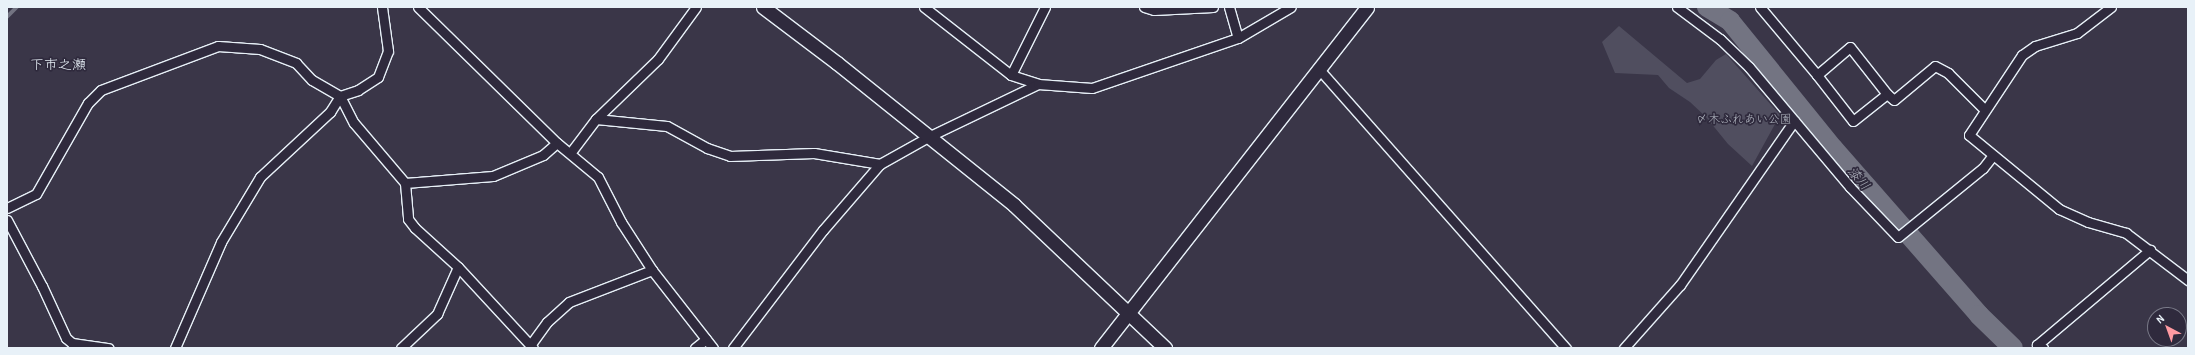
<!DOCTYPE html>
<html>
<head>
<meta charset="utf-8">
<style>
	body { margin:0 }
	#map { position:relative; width:2195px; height:355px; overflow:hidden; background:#3a3648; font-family:"Patrick Hand","Klee One",sans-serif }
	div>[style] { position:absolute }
	.green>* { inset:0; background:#504e5f }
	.stream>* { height:3.5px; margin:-1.75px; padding:0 1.75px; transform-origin:1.75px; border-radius:1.75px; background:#737482 }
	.river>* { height:20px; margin:-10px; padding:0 10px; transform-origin:10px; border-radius:10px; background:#737482 }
	.roads { filter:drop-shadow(1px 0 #e8f1f8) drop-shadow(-1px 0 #e8f1f8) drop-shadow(0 1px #e8f1f8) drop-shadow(0 -1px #e8f1f8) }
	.street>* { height:9px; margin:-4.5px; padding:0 4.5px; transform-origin:4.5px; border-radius:4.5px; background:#2f2a3d }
	.secondary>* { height:13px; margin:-6.5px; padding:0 6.5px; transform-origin:6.5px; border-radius:6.5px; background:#2f2a3d }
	span { translate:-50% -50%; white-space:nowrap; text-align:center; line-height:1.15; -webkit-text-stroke:3.5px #2f2a3d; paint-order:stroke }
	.park-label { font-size:12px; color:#b3b8c2 }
	.water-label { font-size:13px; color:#aeb2bd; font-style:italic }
	.quarter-label { font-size:14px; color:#e8f1f8 }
	.frame { position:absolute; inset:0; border:8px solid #e8f1f8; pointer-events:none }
	.north { position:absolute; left:2147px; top:307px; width:40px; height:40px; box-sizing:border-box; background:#2f2a3d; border:1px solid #797a88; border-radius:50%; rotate:319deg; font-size:11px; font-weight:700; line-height:16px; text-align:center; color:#e8f1f8 }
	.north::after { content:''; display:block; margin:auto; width:14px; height:18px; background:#ff9aa2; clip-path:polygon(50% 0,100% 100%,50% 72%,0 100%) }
</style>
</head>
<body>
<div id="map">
	<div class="green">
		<div style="clip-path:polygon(1619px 26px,1687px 83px,1700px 79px,1716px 60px,1726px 54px,1780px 115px,1752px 166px,1728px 144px,1706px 117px,1690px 102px,1669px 88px,1658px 75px,1615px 73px,1602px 42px)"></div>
	</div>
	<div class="stream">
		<div style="left:7px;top:17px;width:14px;rotate:-45deg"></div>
	</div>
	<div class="river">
		<div style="left:1707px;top:7px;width:27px;rotate:31deg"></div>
		<div style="left:1730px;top:21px;width:164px;rotate:51deg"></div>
		<div style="left:1833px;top:148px;width:222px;rotate:48.8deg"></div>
		<div style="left:1979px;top:315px;width:47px;rotate:44.1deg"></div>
	</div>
	<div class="roads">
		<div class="street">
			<div style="left:418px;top:7px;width:194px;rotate:44.4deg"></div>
			<div style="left:557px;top:143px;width:53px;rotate:39.7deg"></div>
			<div style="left:598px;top:177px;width:51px;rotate:62.9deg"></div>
			<div style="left:621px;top:222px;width:57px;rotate:57.1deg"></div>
			<div style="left:652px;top:270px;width:99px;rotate:52deg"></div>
			<div style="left:924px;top:7px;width:110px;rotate:38deg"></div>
			<div style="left:1011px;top:75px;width:28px;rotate:18deg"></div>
			<div style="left:1144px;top:7px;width:10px;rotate:17deg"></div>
			<div style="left:1154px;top:10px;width:59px;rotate:-2.9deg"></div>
			<div style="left:1229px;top:7px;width:32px;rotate:74deg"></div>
			<div style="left:1677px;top:7px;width:54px;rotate:36.7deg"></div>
			<div style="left:1720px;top:39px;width:40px;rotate:44deg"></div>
			<div style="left:1749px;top:67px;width:157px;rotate:49.9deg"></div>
			<div style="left:1850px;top:187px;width:69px;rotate:46.2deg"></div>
			<div style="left:1898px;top:237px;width:109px;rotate:-39.1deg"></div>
			<div style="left:1983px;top:168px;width:16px;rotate:-52deg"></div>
			<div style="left:1760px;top:7px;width:89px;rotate:50deg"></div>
			<div style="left:1817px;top:75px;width:43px;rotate:-40.3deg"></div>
			<div style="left:1850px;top:47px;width:60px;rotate:51.8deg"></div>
			<div style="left:2111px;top:7px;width:43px;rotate:142.6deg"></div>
			<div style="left:2077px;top:33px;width:44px;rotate:162.8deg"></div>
			<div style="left:2035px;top:46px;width:16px;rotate:145deg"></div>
			<div style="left:2022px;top:55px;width:96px;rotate:123.5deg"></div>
			<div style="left:1969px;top:135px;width:117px;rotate:39.4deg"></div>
			<div style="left:2059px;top:209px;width:32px;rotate:24deg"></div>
			<div style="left:2088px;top:222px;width:40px;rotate:16deg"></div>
			<div style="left:2126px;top:233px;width:78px;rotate:37.2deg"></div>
			<div style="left:1318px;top:68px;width:374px;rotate:48.5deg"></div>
			<div style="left:1011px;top:75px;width:76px;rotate:-63.4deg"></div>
			<div style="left:1817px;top:75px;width:58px;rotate:52deg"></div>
			<div style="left:1853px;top:121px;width:43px;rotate:-38.5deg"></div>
			<div style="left:1887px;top:94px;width:9px;rotate:41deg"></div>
			<div style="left:1894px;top:100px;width:53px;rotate:-39.7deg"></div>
			<div style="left:1935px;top:66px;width:15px;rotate:28deg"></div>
			<div style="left:1948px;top:73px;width:52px;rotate:45deg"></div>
			<div style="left:596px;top:119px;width:71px;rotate:5.6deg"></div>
			<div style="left:667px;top:126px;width:46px;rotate:28.8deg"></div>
			<div style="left:707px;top:148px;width:24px;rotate:19deg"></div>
			<div style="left:730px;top:156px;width:84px;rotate:-2deg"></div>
			<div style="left:814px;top:153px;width:67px;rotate:9.5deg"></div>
			<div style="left:571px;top:152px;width:41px;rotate:-52.9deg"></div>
			<div style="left:596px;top:119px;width:86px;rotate:-44.1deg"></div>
			<div style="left:658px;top:59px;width:64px;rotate:-53.8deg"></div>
			<div style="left:405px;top:183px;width:88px;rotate:-4.5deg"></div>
			<div style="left:493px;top:176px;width:54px;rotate:-22.8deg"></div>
			<div style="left:543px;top:155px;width:18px;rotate:-41deg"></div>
			<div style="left:7px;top:208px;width:32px;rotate:-26deg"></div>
			<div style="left:36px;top:194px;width:105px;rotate:-60.3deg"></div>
			<div style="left:88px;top:103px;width:18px;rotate:-45deg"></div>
			<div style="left:101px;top:90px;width:125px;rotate:-20.6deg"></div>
			<div style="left:218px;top:46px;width:42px;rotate:4.1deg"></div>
			<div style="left:260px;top:49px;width:39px;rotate:21deg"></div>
			<div style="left:296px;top:63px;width:23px;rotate:47deg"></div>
			<div style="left:312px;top:80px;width:32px;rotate:30deg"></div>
			<div style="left:340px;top:96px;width:19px;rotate:-18deg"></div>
			<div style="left:358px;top:90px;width:24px;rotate:-33deg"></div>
			<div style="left:378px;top:77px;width:28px;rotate:-69deg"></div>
			<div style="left:388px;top:51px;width:44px;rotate:-97.8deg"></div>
			<div style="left:7px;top:220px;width:75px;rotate:62.1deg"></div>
			<div style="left:42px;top:286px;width:57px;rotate:65.2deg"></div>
			<div style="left:66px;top:338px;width:8px;rotate:40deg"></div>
			<div style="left:72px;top:343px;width:37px;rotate:8deg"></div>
			<div style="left:531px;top:344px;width:27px;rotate:-54deg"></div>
			<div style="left:547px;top:322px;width:30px;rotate:-42deg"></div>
			<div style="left:569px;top:302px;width:89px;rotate:-21.1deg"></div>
			<div style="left:175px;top:348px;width:116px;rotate:-66.5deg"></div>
			<div style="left:221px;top:242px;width:76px;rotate:-59deg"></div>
			<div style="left:260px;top:177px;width:96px;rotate:-42.9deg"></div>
			<div style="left:330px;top:112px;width:19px;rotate:-58deg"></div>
			<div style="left:340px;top:96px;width:30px;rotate:63deg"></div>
			<div style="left:354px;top:123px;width:79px;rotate:49.6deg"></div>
			<div style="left:405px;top:183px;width:36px;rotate:85deg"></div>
			<div style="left:408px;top:219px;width:11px;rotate:52deg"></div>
			<div style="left:415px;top:228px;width:58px;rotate:42.2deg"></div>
			<div style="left:458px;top:267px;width:110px;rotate:47.2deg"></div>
			<div style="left:401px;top:348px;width:50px;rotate:-43.4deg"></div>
			<div style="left:437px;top:314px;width:51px;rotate:-65.9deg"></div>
			<div style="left:695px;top:348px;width:14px;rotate:-39deg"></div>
			<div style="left:733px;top:348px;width:148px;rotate:-52.7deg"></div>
			<div style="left:823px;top:230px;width:87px;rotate:-49.2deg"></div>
			<div style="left:880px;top:164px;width:57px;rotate:-29.2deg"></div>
			<div style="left:930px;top:136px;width:120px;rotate:-25.7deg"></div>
			<div style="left:1038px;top:84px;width:54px;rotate:4.2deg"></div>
			<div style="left:1092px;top:88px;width:154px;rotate:-18.9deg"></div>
			<div style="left:1238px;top:38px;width:61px;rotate:-30.3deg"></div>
			<div style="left:1624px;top:348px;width:84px;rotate:-48.4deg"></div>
			<div style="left:1680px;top:285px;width:200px;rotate:-55.2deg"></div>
			<div style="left:2043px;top:348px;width:7px;rotate:-153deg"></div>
			<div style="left:2037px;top:345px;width:148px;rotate:-40.1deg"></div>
		</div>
		<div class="secondary">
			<div style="left:763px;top:7px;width:93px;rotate:37.1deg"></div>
			<div style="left:837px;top:63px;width:227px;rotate:38.7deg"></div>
			<div style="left:1014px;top:205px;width:208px;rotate:43.4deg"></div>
			<div style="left:1101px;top:348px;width:432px;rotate:-52deg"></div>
		</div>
	</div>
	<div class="park-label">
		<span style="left:1744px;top:119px">〆木ふれあい公園</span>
	</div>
	<div class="water-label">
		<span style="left:1859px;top:178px;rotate:49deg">漆川</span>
	</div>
	<div class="quarter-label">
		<span style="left:58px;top:64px">下市之瀬</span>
	</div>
	<div class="frame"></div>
	<div class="north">N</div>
</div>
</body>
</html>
